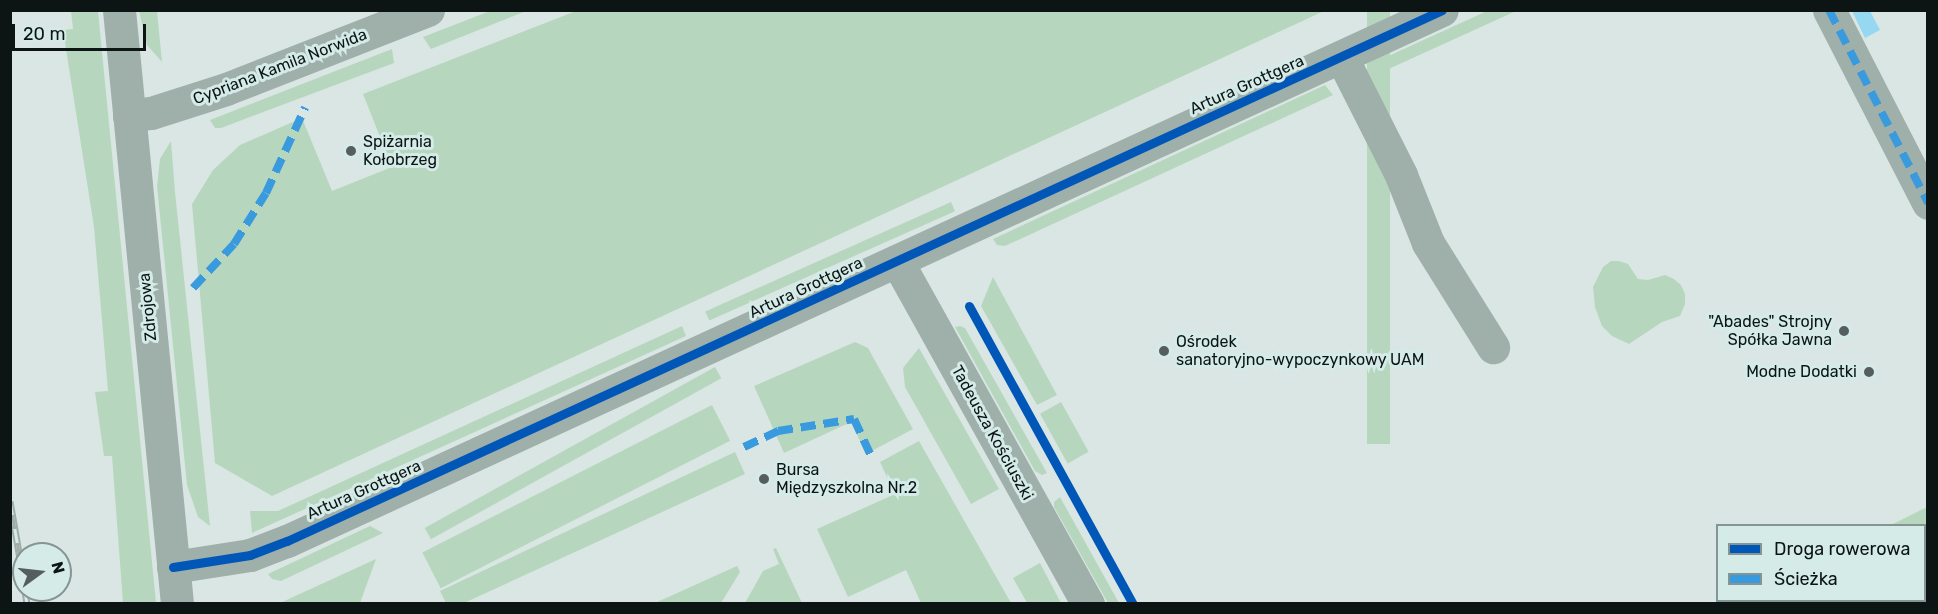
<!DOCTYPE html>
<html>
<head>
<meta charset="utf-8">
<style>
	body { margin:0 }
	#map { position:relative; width:1938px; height:614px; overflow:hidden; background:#dae6e4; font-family:Rubik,sans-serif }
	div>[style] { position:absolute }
	.green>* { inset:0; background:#b6d7be; transform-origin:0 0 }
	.water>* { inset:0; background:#96d7f1 }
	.minor>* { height:33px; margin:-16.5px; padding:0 16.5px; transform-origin:16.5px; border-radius:16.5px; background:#9fafa9 }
	.rail>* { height:7px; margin-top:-3.5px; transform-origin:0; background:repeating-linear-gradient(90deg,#d5ebe8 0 14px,#a0aca8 0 28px); box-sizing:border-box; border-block:2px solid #a0aca8 }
	.quiet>* { height:8px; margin-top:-4px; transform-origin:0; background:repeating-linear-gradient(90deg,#3a9ade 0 15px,transparent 0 23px) }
	.cycleway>* { height:9px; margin:-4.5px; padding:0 4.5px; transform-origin:4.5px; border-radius:4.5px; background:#0057b8 }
	.dots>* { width:16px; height:16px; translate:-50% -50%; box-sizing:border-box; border:3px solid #d5ebe8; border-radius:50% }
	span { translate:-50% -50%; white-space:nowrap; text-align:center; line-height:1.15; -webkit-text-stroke:6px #d5ebe8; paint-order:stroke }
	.street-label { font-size:16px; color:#0d1514 }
	.poi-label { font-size:16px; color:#0d1514 }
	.left { translate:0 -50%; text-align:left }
	.right { translate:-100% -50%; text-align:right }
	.frame { position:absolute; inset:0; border:12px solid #0d1514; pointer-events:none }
	.legend { position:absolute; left:1716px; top:524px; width:210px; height:78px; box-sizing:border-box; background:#d5ebe8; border:2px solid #859593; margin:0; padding:8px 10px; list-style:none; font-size:18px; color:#0d1514 }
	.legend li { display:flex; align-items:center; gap:12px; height:30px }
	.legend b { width:30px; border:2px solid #859593 }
	.north { position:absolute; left:12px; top:542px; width:60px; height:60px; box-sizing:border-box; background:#d5ebe8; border:2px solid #859593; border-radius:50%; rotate:75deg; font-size:16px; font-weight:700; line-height:24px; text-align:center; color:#0d1514 }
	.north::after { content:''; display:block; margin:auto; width:21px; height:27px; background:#555e5d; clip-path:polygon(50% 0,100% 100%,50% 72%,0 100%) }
	.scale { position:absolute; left:12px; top:24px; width:134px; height:27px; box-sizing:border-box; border:3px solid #0d1514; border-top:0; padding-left:8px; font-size:18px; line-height:21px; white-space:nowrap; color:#0d1514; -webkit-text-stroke:4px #d5ebe8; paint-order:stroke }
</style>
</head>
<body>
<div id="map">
	<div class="green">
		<div style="clip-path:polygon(71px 11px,98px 11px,156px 603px,123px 603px,112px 456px,104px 456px,95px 392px,108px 391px,94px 227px,63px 30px,73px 29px)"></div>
		<div style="clip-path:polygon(139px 11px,157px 11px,162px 62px,147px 45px)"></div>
		<div style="clip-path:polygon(490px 11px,526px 11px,431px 49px,423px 37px)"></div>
		<div style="clip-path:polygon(576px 11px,576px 10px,1324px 11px,272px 496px,215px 463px,192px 204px,213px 170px,240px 145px,302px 118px,332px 191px,392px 167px,363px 94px)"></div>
		<div style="left:1367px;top:11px;width:23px;height:433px"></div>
		<div style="clip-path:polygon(1487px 11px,1516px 11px,1369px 78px,1371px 64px)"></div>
		<div style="clip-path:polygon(392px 49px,394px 63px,221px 128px,215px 128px,210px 120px)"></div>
		<div style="clip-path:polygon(1325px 85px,1333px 95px,1005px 246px,997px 245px,993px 239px)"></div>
		<div style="clip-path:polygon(171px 141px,175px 192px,210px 526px,198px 517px,187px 485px,157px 186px,160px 159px)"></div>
		<div style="left:951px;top:202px;width:10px;height:269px;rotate:66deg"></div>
		<div style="clip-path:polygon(1611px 261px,1619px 261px,1628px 264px,1638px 279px,1648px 280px,1665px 275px,1674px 279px,1681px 285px,1685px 294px,1685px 304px,1680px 316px,1662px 322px,1629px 344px,1612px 336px,1602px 326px,1595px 307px,1593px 287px,1603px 267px)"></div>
		<div style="clip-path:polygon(993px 277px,1057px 395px,1037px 405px,981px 306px)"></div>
		<div style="clip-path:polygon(682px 326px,686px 336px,252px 533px,250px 511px,278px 511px)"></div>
		<div style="clip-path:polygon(960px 326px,965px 328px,1047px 473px,1042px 475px,1035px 471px,955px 327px)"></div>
		<div style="clip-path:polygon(855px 342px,868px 348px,913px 429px,866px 454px,851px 422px,784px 453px,754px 386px)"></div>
		<div style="clip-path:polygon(919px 348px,999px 489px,971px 504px,905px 387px,903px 368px)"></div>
		<div style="left:715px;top:367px;width:13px;height:332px;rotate:61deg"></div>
		<div style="left:1061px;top:402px;width:57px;height:24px;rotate:61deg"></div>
		<div style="left:712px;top:405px;width:40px;height:325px;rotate:63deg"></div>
		<div style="clip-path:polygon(919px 441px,1011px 603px,921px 603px,906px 570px,848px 597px,817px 529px,895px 494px,880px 462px)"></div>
		<div style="clip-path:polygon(735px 452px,745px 474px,464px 603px,446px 603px,440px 591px)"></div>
		<div style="clip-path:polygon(1060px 497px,1119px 603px,1108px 603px,1054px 507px,1054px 502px)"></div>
		<div style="clip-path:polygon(1927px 507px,1927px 547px,1925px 549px,1924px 526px,1891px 525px)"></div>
		<div style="clip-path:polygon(370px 526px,383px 533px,281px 581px,272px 579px,268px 574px)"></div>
		<div style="clip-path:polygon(776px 548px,802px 603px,745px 603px,763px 571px,779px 564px,773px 549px)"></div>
		<div style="clip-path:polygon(376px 559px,360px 603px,280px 603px)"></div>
		<div style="clip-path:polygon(1040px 563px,1061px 603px,1027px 603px,1013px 578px)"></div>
		<div style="clip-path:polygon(737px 566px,740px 572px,721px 603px,655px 603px)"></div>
	</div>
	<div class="water">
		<div style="clip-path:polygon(1852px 11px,1870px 11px,1880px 30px,1865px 38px)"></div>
	</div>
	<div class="minor">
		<div style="left:119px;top:10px;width:597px;rotate:84.42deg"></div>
		<div style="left:1829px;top:10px;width:217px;rotate:62.8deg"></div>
		<div style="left:1342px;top:58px;width:131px;rotate:63.2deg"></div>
		<div style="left:1401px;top:175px;width:73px;rotate:68.3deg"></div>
		<div style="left:1428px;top:243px;width:123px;rotate:58deg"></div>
		<div style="left:129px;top:116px;width:22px;rotate:-8deg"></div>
		<div style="left:151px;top:113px;width:79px;rotate:-17.7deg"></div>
		<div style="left:226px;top:89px;width:217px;rotate:-21.4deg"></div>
		<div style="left:897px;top:261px;width:393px;rotate:60.9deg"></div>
		<div style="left:173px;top:567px;width:78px;rotate:-8.9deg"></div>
		<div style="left:250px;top:555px;width:40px;rotate:-21deg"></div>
		<div style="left:287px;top:541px;width:1271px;rotate:-24.69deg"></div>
		<div style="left:1924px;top:580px;width:4px;rotate:-27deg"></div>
		<div style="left:1878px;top:604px;width:7px;rotate:-34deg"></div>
	</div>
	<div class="rail">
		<div style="left:10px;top:501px;width:81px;rotate:80.1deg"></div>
		<div style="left:25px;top:590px;width:14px;rotate:82deg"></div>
	</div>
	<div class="quiet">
		<div style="left:1829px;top:10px;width:217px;rotate:62.8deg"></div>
		<div style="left:193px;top:288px;width:60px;rotate:-47deg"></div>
		<div style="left:234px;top:244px;width:60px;rotate:-57.9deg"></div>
		<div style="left:266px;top:193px;width:94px;rotate:-65.4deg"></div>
		<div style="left:744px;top:447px;width:38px;rotate:-25deg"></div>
		<div style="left:778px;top:431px;width:77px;rotate:-9deg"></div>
		<div style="left:854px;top:419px;width:43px;rotate:65.2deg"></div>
		<div style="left:1924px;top:580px;width:4px;rotate:-27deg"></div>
		<div style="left:1878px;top:604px;width:7px;rotate:-34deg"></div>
	</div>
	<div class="cycleway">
		<div style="left:969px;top:306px;width:340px;rotate:61.2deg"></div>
		<div style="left:173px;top:567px;width:78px;rotate:-8.9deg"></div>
		<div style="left:250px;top:555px;width:40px;rotate:-21deg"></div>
		<div style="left:287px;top:541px;width:1271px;rotate:-24.69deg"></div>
	</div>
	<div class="dots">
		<div style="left:351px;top:151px;background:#555e5d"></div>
		<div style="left:1844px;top:331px;background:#555e5d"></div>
		<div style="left:1164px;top:351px;background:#555e5d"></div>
		<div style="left:1869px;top:372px;background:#555e5d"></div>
		<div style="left:764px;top:479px;background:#555e5d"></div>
	</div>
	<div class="street-label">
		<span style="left:280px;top:67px;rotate:-21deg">Cypriana Kamila Norwida</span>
		<span style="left:1247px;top:85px;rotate:-24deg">Artura Grottgera</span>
		<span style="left:806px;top:288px;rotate:-25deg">Artura Grottgera</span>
		<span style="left:148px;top:307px;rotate:-96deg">Zdrojowa</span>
		<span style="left:992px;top:433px;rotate:61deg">Tadeusza Kościuszki</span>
		<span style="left:364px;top:490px;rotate:-24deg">Artura Grottgera</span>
	</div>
	<div class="poi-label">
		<span class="left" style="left:363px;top:151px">Spiżarnia<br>Kołobrzeg</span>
		<span class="right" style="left:1832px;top:331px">"Abades" Strojny<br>Spółka Jawna</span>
		<span class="left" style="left:1176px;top:351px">Ośrodek<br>sanatoryjno-wypoczynkowy UAM</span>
		<span class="right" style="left:1857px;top:372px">Modne Dodatki</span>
		<span class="left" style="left:776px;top:479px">Bursa<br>Międzyszkolna Nr.2</span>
	</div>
	<div class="frame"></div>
	<ul class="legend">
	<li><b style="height:8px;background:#0057b8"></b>Droga rowerowa</li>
	<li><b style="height:8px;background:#3a9ade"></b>Ścieżka</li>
	</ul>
	<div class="north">N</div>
	<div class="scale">20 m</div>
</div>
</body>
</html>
